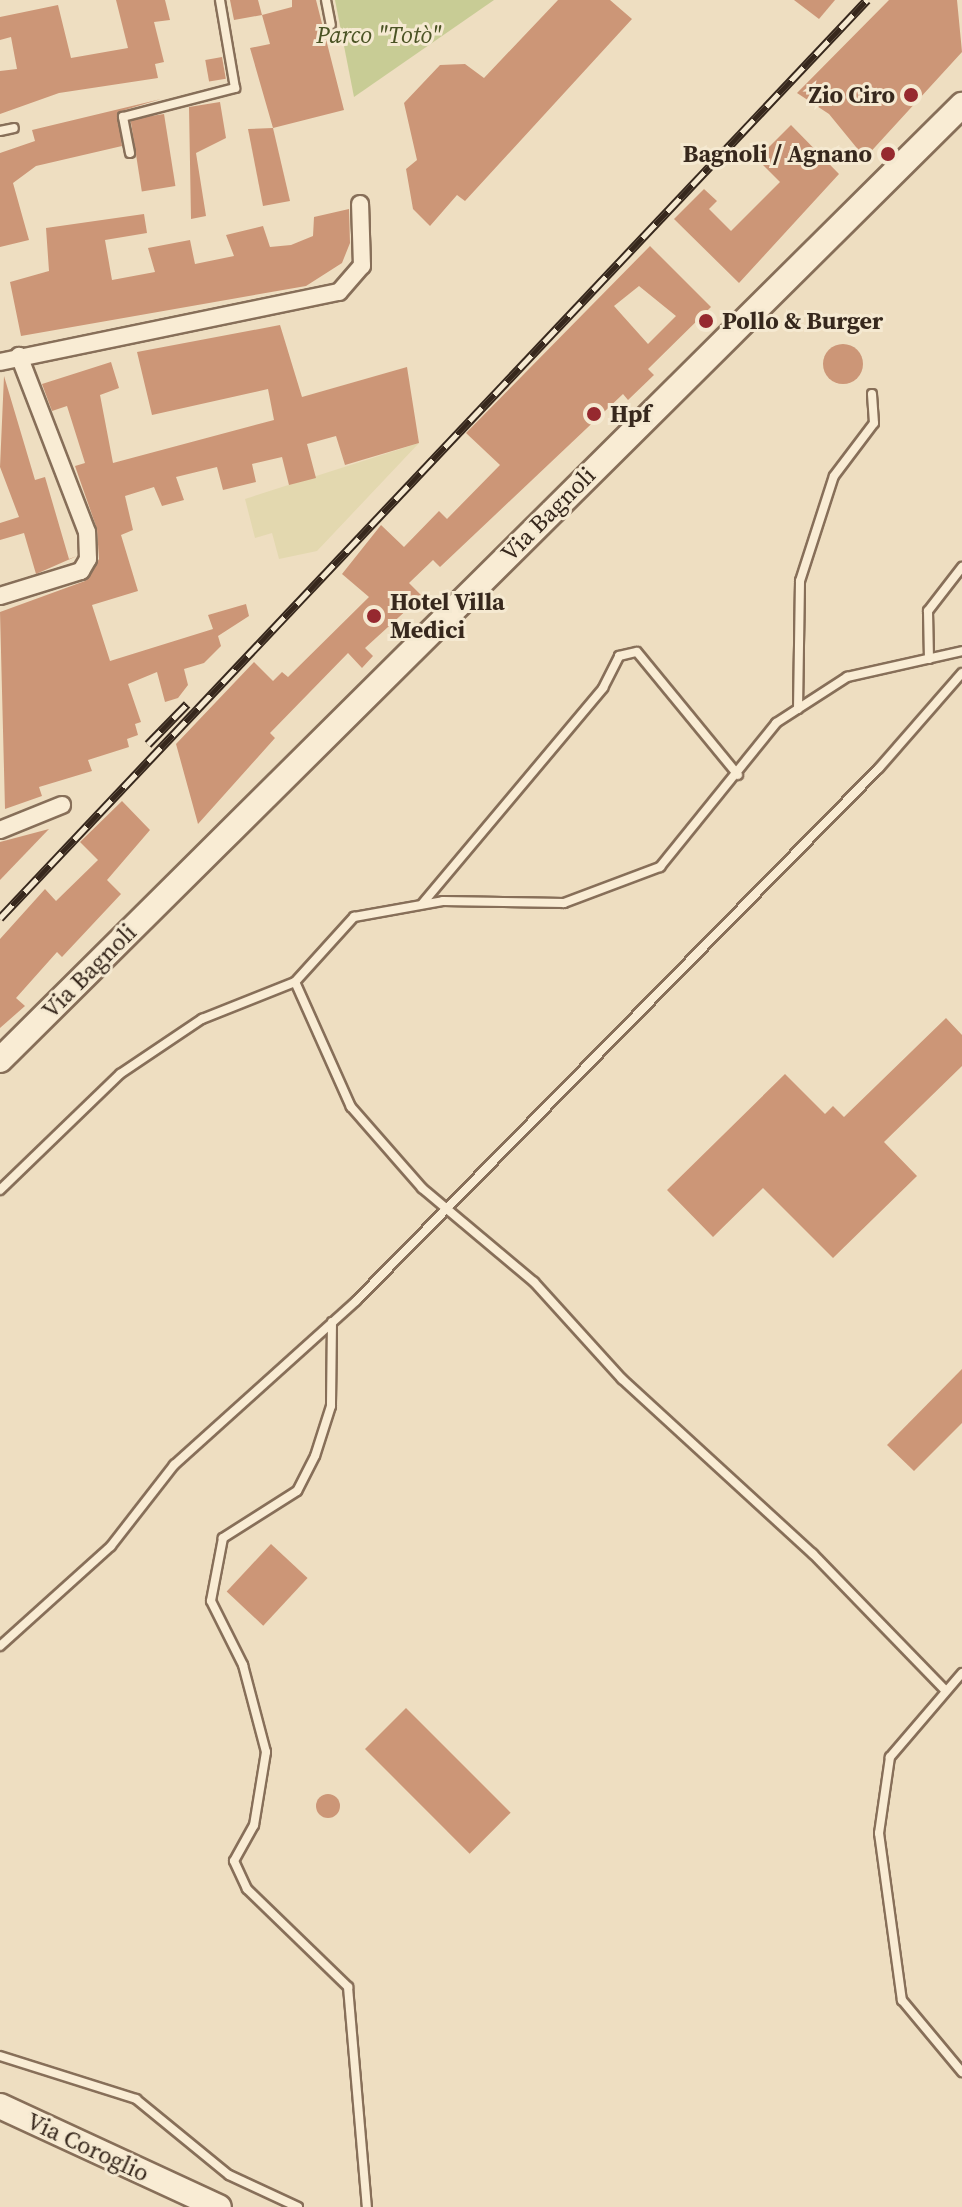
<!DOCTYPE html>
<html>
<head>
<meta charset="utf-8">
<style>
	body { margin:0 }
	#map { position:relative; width:962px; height:2207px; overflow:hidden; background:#eedec1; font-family:"Source Serif 4",serif }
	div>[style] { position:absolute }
	.farmland>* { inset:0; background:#e3d8af }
	.green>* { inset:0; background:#c8cc95 }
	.building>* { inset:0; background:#cc9677; transform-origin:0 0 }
	.round { border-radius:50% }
	.roads { filter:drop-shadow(2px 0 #876f59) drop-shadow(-2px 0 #876f59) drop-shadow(0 2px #876f59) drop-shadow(0 -2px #876f59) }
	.lane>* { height:8px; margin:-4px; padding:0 4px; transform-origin:4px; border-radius:4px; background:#f9ecd4 }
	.street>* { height:16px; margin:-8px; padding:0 8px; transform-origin:8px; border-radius:8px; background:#f9ecd4 }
	.secondary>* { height:24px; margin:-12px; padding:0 12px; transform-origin:12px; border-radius:12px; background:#f9ecd4 }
	.rail>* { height:9px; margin-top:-4.5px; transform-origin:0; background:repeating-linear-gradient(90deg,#f5e9d1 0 18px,#37281d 0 36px); box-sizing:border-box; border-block:2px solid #37281d }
	.dots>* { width:22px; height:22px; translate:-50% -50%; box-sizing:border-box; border:4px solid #f5e9d1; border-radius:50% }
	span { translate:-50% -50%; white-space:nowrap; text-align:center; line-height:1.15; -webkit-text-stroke:6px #f5e9d1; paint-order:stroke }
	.park-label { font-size:24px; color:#4a5324; font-style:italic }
	.poi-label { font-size:24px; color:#37281d; font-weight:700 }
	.right { translate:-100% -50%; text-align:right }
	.left { translate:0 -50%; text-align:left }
	.street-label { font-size:24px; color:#37281d }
</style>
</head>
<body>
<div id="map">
	<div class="farmland">
		<div style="clip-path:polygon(419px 443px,317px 551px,279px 559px,272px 533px,255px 538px,245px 499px)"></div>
	</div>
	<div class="green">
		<div style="clip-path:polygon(335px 0,494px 0,354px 97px)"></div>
	</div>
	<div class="building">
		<div style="clip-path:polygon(116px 0,165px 0,170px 20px,154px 22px,164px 62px,155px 64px,158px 78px,59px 93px,0 114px,0 71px,17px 69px,11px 37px,0 40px,0 17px,58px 5px,71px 58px,128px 48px)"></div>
		<div style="clip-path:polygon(230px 0,258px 0,262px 15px,234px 20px)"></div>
		<div style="clip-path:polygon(292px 0,316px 0,344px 110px,273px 128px,250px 48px,270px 44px,262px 15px,292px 7px)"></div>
		<div style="clip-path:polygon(558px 0,610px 0,632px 19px,465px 201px,457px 195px,430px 226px,413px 209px,406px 169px,417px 160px,404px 103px,440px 65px,465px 64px,484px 78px)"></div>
		<div style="clip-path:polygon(794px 0,835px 0,819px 19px)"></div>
		<div style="clip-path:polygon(889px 0,957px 0,962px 52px,865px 158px,829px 114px,797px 93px)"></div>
		<div style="left:222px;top:57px;width:22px;height:17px;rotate:80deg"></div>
		<div style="clip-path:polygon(161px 99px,118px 112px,122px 146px,36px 166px,13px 183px,29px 240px,0 247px,0 153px,35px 141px,32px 130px)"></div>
		<div style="clip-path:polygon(220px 102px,226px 138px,196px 153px,206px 216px,191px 219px,189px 107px)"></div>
		<div style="left:164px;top:114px;width:73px;height:34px;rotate:81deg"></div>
		<div style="clip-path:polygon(791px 125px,839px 174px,739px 283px,674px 219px,704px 189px,717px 201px,709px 209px,731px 231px,780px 182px,757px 159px)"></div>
		<div style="clip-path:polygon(273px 128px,290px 201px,263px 206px,248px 129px)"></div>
		<div style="clip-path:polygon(349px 209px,350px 243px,342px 263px,306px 286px,21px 336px,10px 282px,49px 271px,46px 228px,144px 214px,147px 233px,105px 240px,112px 280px,155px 272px,148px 248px,190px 240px,195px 264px,234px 256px,226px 235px,263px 226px,270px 247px,291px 245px,313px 236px,314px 217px)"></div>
		<div style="clip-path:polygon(evenodd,650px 246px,711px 307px,648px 369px,654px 375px,628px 400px,623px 394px,440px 567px,433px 560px,409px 583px,422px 596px,365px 648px,373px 656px,362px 668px,348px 653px,270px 733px,275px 738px,198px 824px,176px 744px,254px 662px,273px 681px,282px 672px,288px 677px,369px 597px,342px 574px,381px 525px,404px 547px,439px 511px,447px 519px,500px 465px,466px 433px,650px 246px,639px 286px,676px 316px,648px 344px,614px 306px,639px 286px)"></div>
		<div style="clip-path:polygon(280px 325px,302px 397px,407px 367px,419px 443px,345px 465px,336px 436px,307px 444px,316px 478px,289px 485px,282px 457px,252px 464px,256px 482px,223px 490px,217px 467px,176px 477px,184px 500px,162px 506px,154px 487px,125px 496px,133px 530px,121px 535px,138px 591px,92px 605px,110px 661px,213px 629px,208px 615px,246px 604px,249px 616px,218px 636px,221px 646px,204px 663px,184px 669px,188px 685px,178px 698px,165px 702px,157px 672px,128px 684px,141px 722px,135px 724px,138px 735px,127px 739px,129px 747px,88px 760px,92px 771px,39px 787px,42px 796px,5px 809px,0 612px,85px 581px,99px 559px,97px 529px,75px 466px,85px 463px,67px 406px,52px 411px,42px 384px,111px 362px,119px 388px,100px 395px,113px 463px,274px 420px,268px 389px,152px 415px,137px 352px)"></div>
		<div class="round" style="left:823px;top:344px;width:40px;height:40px"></div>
		<div style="clip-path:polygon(4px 376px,35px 480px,45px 477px,69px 559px,77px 556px,36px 574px,24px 533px,0 540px,0 523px,19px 517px,0 467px)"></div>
		<div style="clip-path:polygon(122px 801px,150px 830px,107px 880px,121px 894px,62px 957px,57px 952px,16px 998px,25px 1006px,0 1028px,0 939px,45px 889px,56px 901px,98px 860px,80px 842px)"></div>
		<div style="clip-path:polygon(49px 829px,0 880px,0 842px)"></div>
		<div style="clip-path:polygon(946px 1018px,962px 1035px,962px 1066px,884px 1142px,917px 1176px,833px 1258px,763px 1188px,713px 1237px,667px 1190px,785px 1074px,825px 1114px,833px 1106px,844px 1117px)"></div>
		<div style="clip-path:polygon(962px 1369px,962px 1423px,914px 1471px,887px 1445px)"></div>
		<div style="left:271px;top:1544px;width:50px;height:65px;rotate:43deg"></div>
		<div style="left:406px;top:1708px;width:148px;height:58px;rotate:45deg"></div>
		<div class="round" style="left:316px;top:1794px;width:24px;height:24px"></div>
	</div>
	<div class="roads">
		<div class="lane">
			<div style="left:326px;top:0;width:25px;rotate:79deg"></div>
			<div style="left:0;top:131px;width:14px;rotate:-12deg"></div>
			<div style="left:130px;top:153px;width:37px;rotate:-101deg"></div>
			<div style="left:123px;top:117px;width:116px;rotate:-14.5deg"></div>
			<div style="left:235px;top:88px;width:89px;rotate:-99.7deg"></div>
			<div style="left:929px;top:659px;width:48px;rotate:-91.2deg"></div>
			<div style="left:928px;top:611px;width:56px;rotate:-52.3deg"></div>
			<div style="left:798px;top:709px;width:128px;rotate:-89.1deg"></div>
			<div style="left:800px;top:581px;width:110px;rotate:-72.1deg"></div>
			<div style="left:834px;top:476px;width:66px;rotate:-53deg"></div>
			<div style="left:874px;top:423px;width:29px;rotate:-94deg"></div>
			<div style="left:422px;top:904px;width:282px;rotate:-50deg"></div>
			<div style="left:603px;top:688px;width:36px;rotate:-63deg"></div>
			<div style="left:619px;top:656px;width:18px;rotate:-13deg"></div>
			<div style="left:637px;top:652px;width:159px;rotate:50.6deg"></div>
			<div style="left:0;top:1190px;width:167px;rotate:-44deg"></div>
			<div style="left:120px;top:1074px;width:99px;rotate:-33.9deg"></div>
			<div style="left:202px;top:1019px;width:100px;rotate:-21.7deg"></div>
			<div style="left:332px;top:1322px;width:84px;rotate:90.7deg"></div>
			<div style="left:331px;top:1406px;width:52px;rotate:107.7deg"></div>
			<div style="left:315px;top:1456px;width:39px;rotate:117deg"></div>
			<div style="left:297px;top:1491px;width:88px;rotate:147.6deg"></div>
			<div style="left:223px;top:1538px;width:64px;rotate:100.8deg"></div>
			<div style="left:211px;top:1601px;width:72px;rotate:63.4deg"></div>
			<div style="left:243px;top:1665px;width:90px;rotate:75.2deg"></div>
			<div style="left:266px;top:1752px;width:74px;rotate:99.3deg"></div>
			<div style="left:254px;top:1825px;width:41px;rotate:119.1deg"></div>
			<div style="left:234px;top:1861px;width:31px;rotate:65deg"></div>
			<div style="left:247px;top:1889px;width:141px;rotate:44.1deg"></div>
			<div style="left:348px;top:1987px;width:221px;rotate:85.1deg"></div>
			<div style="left:0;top:1646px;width:149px;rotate:-42deg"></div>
			<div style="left:111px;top:1546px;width:103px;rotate:-52.1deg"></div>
			<div style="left:174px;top:1465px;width:245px;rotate:-42deg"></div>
			<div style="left:356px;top:1301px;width:747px;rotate:-45.54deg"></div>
			<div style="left:879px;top:768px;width:126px;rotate:-48.9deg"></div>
			<div style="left:962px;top:1673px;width:111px;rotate:130.6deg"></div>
			<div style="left:890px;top:1757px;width:77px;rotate:98.2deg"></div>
			<div style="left:879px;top:1833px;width:169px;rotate:82.2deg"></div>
			<div style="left:902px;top:2000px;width:94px;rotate:50.2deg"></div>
			<div style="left:945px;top:1690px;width:190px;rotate:-134.1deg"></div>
			<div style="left:813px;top:1554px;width:259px;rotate:-137.5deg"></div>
			<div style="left:622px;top:1379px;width:131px;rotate:-132.2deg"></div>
			<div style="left:534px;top:1282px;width:146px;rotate:-140deg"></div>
			<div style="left:422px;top:1188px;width:108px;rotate:-131.2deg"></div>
			<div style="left:351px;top:1107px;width:137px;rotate:-114.1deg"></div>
			<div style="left:295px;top:982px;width:88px;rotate:-47.8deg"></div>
			<div style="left:354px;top:917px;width:90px;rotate:-10.2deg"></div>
			<div style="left:443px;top:901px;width:121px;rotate:0.9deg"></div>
			<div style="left:564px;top:903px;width:103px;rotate:-20.6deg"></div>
			<div style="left:660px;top:867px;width:185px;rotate:-51.1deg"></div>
			<div style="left:776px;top:723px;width:85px;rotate:-32.9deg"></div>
			<div style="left:847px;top:677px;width:118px;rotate:-12.7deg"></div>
			<div style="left:0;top:2056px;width:143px;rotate:17.5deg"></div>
			<div style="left:136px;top:2099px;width:120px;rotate:39.3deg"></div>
			<div style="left:229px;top:2175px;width:76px;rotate:24.9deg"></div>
		</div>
		<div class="street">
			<div style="left:0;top:362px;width:346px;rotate:-11.7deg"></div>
			<div style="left:339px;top:292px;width:35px;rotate:-49deg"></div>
			<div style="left:362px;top:266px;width:62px;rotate:-91.8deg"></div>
			<div style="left:0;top:596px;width:85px;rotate:-17.2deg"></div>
			<div style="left:81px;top:571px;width:14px;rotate:-60deg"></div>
			<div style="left:88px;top:559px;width:27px;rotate:-92deg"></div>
			<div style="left:87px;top:532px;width:189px;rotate:-111.1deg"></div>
			<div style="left:0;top:830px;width:67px;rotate:-22deg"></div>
		</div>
		<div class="secondary">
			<div style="left:0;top:1060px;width:1356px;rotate:-44.79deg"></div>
			<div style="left:0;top:2106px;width:241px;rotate:24.8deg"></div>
		</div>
	</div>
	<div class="rail">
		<div style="left:148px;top:744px;width:56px;rotate:-45.7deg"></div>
		<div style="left:0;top:918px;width:1263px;rotate:-46.64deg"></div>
	</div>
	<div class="dots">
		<div style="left:911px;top:95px;background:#96292f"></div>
		<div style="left:888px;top:154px;background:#96292f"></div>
		<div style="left:706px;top:321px;background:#96292f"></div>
		<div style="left:594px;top:414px;background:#96292f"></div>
		<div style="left:374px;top:616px;background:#96292f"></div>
	</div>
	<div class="park-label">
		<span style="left:379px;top:35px">Parco "Totò"</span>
	</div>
	<div class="poi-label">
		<span class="right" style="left:895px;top:95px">Zio Ciro</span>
		<span class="right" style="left:872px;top:154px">Bagnoli / Agnano</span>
		<span class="left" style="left:722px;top:321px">Pollo &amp; Burger</span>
		<span class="left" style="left:610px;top:414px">Hpf</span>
		<span class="left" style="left:390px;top:616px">Hotel Villa<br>Medici</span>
	</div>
	<div class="street-label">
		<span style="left:548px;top:514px;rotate:-45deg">Via Bagnoli</span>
		<span style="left:89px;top:971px;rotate:-45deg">Via Bagnoli</span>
		<span style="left:88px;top:2147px;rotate:25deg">Via Coroglio</span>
	</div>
</div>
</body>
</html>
